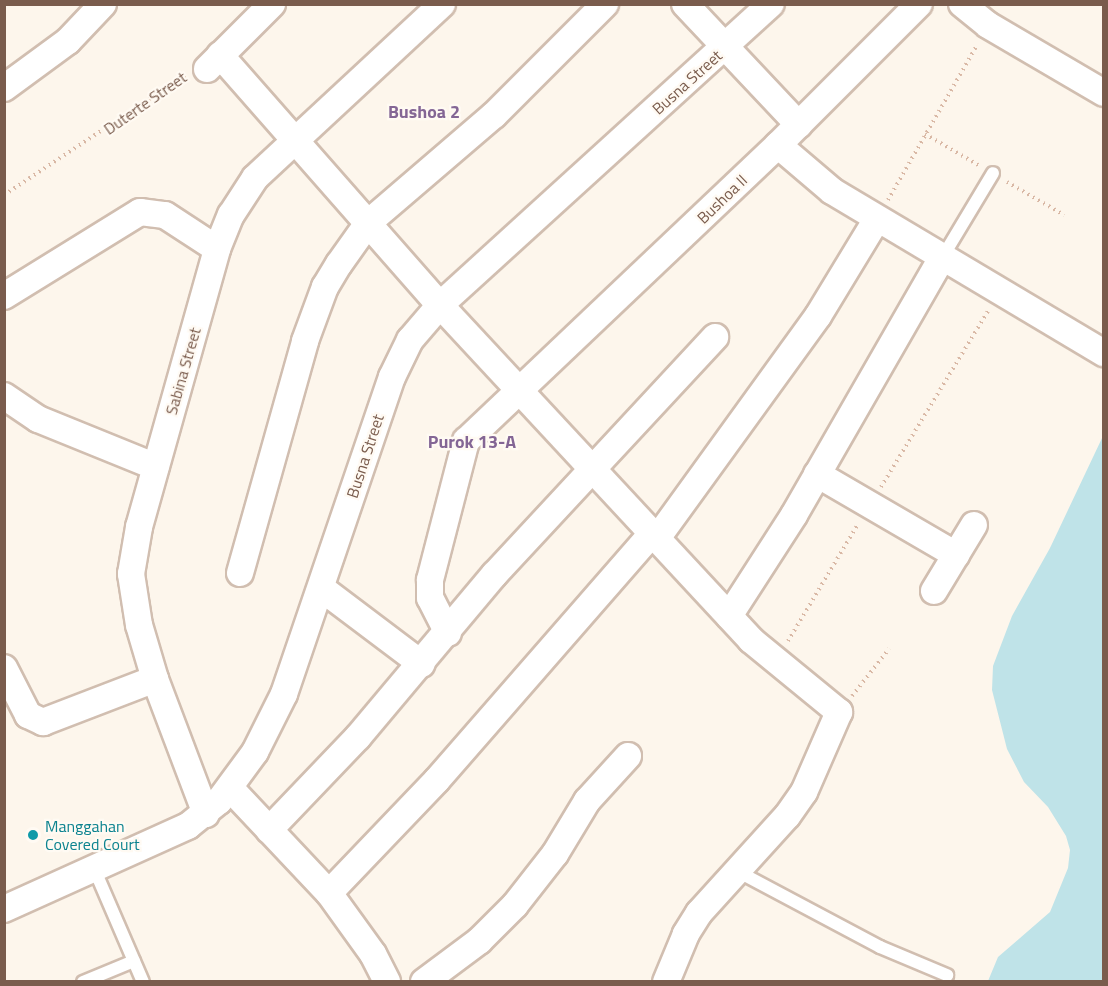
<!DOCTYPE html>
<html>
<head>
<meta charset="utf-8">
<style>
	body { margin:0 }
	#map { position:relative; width:1108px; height:986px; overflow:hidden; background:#fdf6ec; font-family:"Titillium Web",sans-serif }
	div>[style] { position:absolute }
	.water>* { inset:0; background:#bfe3e8 }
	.path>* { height:4px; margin-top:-2px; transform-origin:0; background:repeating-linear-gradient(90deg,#d9b8a5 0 1.5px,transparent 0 6px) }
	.roads { filter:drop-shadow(2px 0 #d1beb0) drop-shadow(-2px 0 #d1beb0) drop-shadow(0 2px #d1beb0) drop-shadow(0 -2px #d1beb0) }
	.lane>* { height:12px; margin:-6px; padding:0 6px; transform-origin:6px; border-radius:6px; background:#fff }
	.street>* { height:26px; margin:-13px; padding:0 13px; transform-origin:13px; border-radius:13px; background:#fff }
	.dots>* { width:16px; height:16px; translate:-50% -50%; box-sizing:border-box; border:3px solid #fffaf3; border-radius:50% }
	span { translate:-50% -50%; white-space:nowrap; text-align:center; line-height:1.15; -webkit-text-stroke:4.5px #fffaf3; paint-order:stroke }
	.street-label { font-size:16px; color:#7a5c4d }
	.culture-label { font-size:16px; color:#0d838f }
	.left { translate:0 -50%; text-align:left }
	.neighbourhood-label { font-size:18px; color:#846695; font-weight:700 }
	.frame { position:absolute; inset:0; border:6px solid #7a5c4d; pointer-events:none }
</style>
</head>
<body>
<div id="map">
	<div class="water">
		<div style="clip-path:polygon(1103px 436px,1103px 981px,988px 981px,998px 957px,1050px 912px,1068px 868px,1070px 850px,1066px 836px,1048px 807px,1024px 782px,1007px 749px,992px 690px,993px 666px,1012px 616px,1050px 548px)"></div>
	</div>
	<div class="path">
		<div style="left:925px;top:134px;width:64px;rotate:30.2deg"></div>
		<div style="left:1007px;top:182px;width:66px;rotate:30.1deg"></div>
		<div style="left:4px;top:195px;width:217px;rotate:-33.5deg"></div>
		<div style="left:888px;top:200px;width:179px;rotate:-60.1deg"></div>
		<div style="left:881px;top:487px;width:206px;rotate:-58.7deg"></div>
		<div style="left:788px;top:641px;width:136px;rotate:-59.1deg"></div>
		<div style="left:852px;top:696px;width:60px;rotate:-51.8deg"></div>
	</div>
	<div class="roads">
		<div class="lane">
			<div style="left:942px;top:258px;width:99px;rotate:-59deg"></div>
			<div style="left:93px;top:866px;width:126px;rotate:66.7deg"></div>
			<div style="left:737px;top:871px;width:162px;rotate:28deg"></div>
			<div style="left:880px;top:947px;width:73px;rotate:22.7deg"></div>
			<div style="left:83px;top:982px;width:55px;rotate:-22.4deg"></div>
		</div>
		<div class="street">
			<div style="left:685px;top:4px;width:166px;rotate:46.7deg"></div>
			<div style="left:962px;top:4px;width:33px;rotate:39deg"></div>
			<div style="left:988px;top:25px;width:134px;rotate:30.4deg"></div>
			<div style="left:220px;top:55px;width:333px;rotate:48.7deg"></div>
			<div style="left:440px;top:305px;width:457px;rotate:47.1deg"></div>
			<div style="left:751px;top:640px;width:114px;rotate:39.3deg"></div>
			<div style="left:839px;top:712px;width:87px;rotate:113.6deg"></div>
			<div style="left:804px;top:792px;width:29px;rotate:125deg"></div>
			<div style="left:787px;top:816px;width:131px;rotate:132.2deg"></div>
			<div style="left:699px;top:913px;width:25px;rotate:122deg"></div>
			<div style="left:686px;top:934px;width:52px;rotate:112.6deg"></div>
			<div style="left:207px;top:69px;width:92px;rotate:-45deg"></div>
			<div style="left:4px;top:88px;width:79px;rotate:-36.3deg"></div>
			<div style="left:68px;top:41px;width:51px;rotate:-46.6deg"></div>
			<div style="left:778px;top:145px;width:71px;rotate:40.4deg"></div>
			<div style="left:832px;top:191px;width:317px;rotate:30.8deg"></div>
			<div style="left:4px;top:296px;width:160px;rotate:-31.7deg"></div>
			<div style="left:140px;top:212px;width:25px;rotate:7deg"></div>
			<div style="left:165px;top:215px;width:62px;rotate:33.2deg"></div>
			<div style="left:4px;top:396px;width:41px;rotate:34.1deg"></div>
			<div style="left:38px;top:419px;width:127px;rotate:22.1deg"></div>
			<div style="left:817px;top:474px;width:161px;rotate:30.2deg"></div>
			<div style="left:658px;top:537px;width:273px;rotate:-54.1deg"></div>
			<div style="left:818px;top:316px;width:114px;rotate:-58.7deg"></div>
			<div style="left:240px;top:573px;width:241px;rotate:-74.3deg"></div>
			<div style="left:305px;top:341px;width:58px;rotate:-69.7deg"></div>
			<div style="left:325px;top:287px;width:27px;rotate:-59deg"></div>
			<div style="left:339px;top:264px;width:50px;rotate:-54.7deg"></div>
			<div style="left:368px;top:223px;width:166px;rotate:-40.6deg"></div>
			<div style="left:494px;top:115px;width:157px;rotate:-45deg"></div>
			<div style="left:321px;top:588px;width:126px;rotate:37deg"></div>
			<div style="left:934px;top:591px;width:77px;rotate:-58.8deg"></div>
			<div style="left:729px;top:616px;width:120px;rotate:-57.2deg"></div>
			<div style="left:794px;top:515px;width:295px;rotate:-60.1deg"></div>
			<div style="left:448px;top:633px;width:39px;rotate:-117deg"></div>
			<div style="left:430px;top:598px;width:18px;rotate:-90deg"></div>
			<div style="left:430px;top:580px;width:144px;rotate:-75.5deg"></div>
			<div style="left:466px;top:441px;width:430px;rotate:-43.5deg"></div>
			<div style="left:778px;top:145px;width:199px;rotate:-45deg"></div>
			<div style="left:4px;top:668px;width:53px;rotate:62.9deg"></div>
			<div style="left:28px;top:715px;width:17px;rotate:25deg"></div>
			<div style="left:43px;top:722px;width:120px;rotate:-21deg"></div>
			<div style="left:230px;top:788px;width:144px;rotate:46.7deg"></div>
			<div style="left:329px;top:893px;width:75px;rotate:54.2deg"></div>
			<div style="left:373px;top:954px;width:31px;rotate:63deg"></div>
			<div style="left:206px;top:814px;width:144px;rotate:-110.7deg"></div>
			<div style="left:155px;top:679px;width:56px;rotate:-106.5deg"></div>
			<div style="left:139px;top:625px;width:52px;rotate:-98.9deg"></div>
			<div style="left:131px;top:574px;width:48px;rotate:-80.3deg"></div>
			<div style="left:139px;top:527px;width:289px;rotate:-74.3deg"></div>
			<div style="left:217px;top:249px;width:37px;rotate:-68deg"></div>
			<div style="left:231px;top:215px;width:44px;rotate:-57deg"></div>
			<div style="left:255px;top:178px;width:255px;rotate:-42.9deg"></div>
			<div style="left:269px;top:830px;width:129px;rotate:-46.3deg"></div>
			<div style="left:358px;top:737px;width:212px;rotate:-50deg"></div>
			<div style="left:494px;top:575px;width:325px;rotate:-47.1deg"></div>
			<div style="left:329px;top:893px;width:156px;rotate:-46.3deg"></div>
			<div style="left:437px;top:780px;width:329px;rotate:-48.9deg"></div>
			<div style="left:4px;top:909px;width:202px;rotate:-24.3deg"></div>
			<div style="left:188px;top:826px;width:40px;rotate:-39deg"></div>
			<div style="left:219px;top:801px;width:61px;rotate:-53.7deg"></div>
			<div style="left:255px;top:752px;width:65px;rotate:-63.4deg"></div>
			<div style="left:284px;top:694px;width:335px;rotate:-71.2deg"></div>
			<div style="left:392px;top:377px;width:41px;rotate:-64.1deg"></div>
			<div style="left:410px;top:340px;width:46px;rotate:-49.4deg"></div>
			<div style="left:440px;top:305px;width:447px;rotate:-42.3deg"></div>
			<div style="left:424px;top:982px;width:69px;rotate:-36.7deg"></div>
			<div style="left:479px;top:941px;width:51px;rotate:-45deg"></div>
			<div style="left:515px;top:905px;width:65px;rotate:-51.9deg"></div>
			<div style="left:555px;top:854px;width:62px;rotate:-58.9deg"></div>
			<div style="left:587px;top:801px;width:61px;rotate:-47.7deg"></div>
		</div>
	</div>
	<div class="dots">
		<div style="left:33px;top:835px;background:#0f9aa8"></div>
	</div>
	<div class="street-label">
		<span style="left:687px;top:82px;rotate:-42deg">Busna Street</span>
		<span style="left:145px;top:103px;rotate:-35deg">Duterte Street</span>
		<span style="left:722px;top:199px;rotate:-44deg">Bushoa II</span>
		<span style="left:183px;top:371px;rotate:-74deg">Sabina Street</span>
		<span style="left:365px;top:456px;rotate:-72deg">Busna Street</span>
	</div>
	<div class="culture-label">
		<span class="left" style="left:45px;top:835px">Manggahan<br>Covered Court</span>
	</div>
	<div class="neighbourhood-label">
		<span style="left:424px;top:112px">Bushoa 2</span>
		<span style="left:472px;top:442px">Purok 13-A</span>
	</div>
	<div class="frame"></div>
</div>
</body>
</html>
